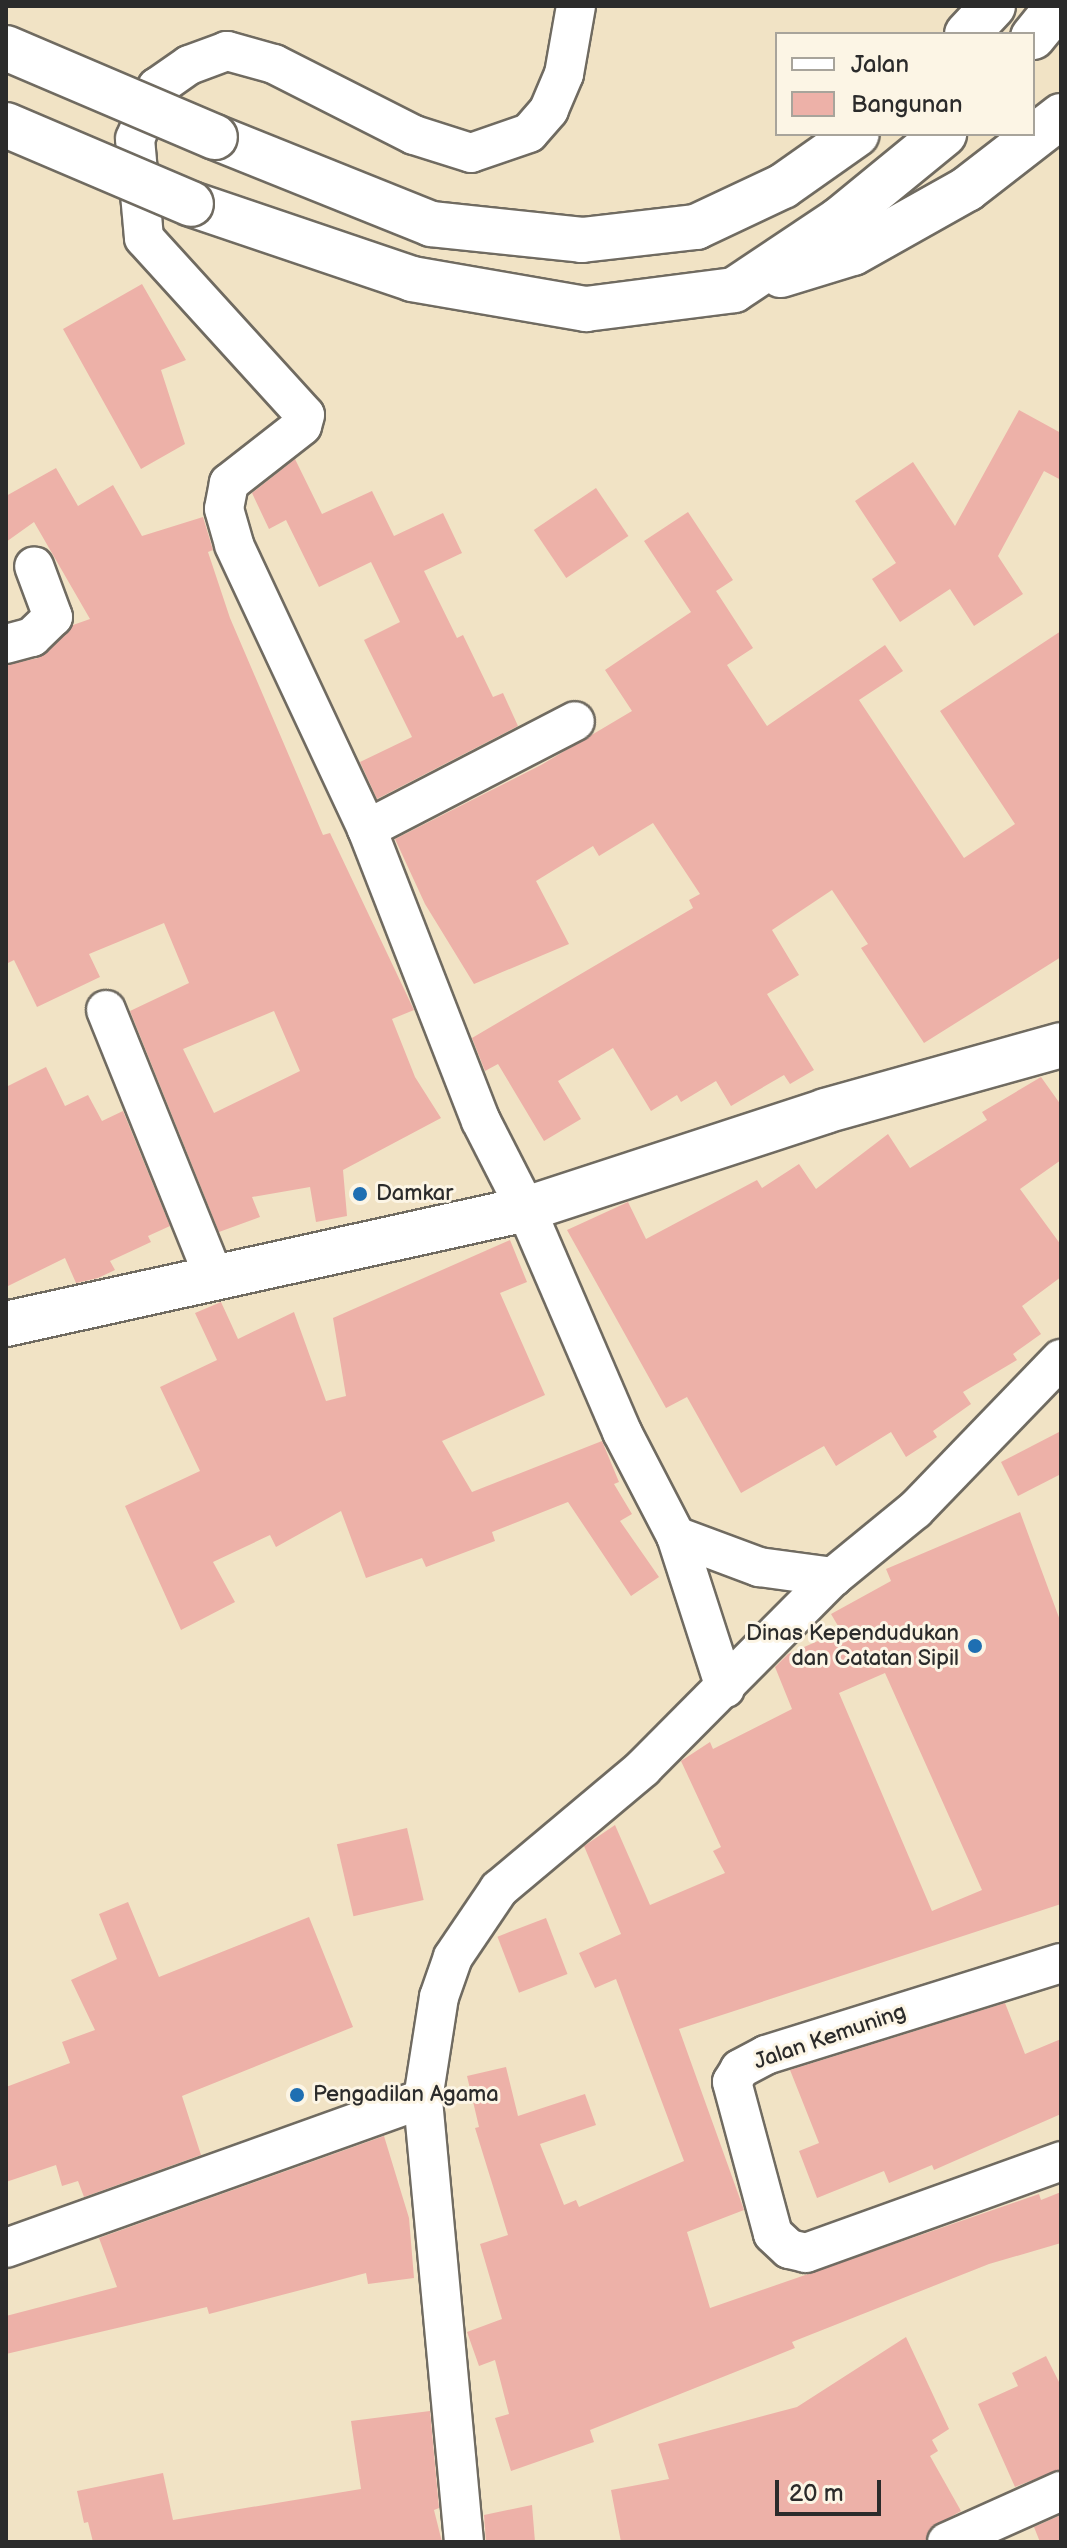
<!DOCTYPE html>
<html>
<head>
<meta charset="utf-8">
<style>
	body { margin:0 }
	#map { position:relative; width:1067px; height:2548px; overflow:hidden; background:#f1e3c5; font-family:"Balsamiq Sans",sans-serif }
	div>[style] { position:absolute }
	.building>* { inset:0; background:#edb1a8; transform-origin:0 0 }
	.roads { filter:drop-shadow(2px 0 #706b61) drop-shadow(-2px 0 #706b61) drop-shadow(0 2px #706b61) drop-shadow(0 -2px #706b61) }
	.minor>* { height:38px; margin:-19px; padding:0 19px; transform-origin:19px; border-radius:19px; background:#fff }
	.highway>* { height:44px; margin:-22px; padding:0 22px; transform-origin:22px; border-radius:22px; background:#fff }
	.bridges { filter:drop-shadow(2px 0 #706b61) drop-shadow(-2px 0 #706b61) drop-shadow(0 2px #706b61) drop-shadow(0 -2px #706b61) }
	.highway-bridge>* { height:44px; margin:-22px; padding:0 22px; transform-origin:22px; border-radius:22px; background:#fff }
	.dots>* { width:22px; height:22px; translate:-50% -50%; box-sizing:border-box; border:4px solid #fcf5e5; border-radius:50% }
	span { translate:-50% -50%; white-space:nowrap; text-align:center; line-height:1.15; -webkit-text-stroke:6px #fcf5e5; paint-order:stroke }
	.poi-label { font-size:22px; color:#2b2b2b }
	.left { translate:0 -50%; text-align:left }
	.right { translate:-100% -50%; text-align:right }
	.street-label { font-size:22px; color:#2b2b2b }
	.frame { position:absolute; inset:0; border:8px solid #2b2b2b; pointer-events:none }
	.legend { position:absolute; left:775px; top:32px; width:260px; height:104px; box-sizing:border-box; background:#fcf5e5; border:2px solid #a8a49b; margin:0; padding:10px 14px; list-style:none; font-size:24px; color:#2b2b2b }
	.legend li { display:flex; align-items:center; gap:16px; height:40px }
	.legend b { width:40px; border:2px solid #a8a49b }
	.scale { position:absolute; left:775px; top:2480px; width:106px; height:36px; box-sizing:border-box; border:4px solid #2b2b2b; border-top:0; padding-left:10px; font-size:24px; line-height:28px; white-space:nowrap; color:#2b2b2b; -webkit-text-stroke:6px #fcf5e5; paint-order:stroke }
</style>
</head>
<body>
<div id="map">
	<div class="building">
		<div style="clip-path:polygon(142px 284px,186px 360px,161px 370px,185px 444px,141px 469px,63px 329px)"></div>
		<div style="clip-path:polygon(1019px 410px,1061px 433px,1061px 480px,1044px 471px,998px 556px,1023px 594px,974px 626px,950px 589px,900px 622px,872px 579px,896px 563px,855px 501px,913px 462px,955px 526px)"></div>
		<div style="clip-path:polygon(295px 459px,322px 514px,372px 491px,394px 536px,443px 513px,462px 553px,424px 571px,457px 638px,463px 635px,493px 697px,503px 693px,518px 726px,377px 799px,360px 762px,412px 737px,364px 640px,400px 622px,371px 562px,319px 587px,286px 520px,269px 529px,252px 493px)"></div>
		<div style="clip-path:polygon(evenodd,56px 468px,78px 506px,113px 485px,142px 536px,203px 517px,213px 550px,208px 552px,230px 618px,323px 835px,330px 833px,414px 1010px,392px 1019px,415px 1077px,441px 1118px,343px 1170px,347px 1216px,316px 1222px,310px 1187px,252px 1197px,260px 1217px,219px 1232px,130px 1011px,189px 983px,164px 923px,89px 954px,100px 977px,37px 1007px,14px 960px,6px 964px,6px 665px,38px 658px,73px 625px,90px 619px,34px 522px,6px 542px,6px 496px,56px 468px,274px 1011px,300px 1071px,214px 1113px,183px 1049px,274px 1011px)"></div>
		<div style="left:596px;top:488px;width:58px;height:75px;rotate:56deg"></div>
		<div style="clip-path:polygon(688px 512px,733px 580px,716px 591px,753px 648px,727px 665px,767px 726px,885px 645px,903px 671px,859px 700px,964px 858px,1015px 824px,940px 711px,1061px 631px,1061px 957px,924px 1043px,861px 948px,868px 944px,832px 890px,772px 930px,799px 975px,767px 994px,814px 1070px,790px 1084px,784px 1075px,731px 1106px,716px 1081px,681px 1102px,677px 1095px,651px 1111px,613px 1048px,558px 1081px,581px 1119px,544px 1141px,498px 1064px,485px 1071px,472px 1038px,693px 908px,689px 900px,700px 894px,653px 823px,599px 856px,593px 846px,536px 881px,569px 944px,474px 984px,425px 904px,395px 839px,541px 765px,632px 711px,605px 670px,691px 612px,644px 541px)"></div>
		<div style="clip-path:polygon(46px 1067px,65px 1106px,88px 1095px,102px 1121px,123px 1111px,170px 1226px,148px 1236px,151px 1242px,110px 1261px,115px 1270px,98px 1278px,76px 1283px,65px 1258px,6px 1287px,6px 1087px)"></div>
		<div style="clip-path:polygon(1041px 1077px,1061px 1105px,1061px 1160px,1020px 1189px,1061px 1245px,1061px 1277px,1022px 1306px,1041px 1334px,1013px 1354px,1017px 1360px,963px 1392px,971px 1404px,933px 1431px,937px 1437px,906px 1457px,891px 1432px,836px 1466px,824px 1446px,741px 1493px,687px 1397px,666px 1408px,567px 1230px,628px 1202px,646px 1239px,757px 1180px,762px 1188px,799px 1164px,816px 1189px,888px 1134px,910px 1168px,987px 1120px,982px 1112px)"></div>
		<div style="clip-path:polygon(510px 1240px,527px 1282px,500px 1293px,545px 1395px,442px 1441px,472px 1492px,602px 1441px,619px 1482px,614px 1484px,632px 1514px,620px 1521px,659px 1577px,631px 1596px,568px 1502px,492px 1532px,495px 1541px,426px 1567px,422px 1558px,366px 1578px,341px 1511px,276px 1547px,270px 1535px,213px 1562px,235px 1602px,181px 1630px,125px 1506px,200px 1471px,160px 1387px,217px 1360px,195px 1313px,221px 1302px,238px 1339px,294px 1312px,326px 1401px,346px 1396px,333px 1318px)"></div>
		<div style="clip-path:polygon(1061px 1431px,1061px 1474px,1018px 1496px,1001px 1462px)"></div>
		<div style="clip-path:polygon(evenodd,1020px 1512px,1061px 1623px,1061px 1904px,679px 2029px,744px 2210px,687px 2232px,710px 2308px,1039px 2194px,1041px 2200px,1061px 2192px,1061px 2243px,989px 2264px,792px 2342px,795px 2348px,590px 2430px,594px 2442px,511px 2471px,495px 2418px,509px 2414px,495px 2360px,479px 2366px,467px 2332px,502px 2319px,480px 2244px,508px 2235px,475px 2128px,479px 2127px,467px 2076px,506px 2067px,518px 2116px,585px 2094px,596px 2125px,540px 2144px,564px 2205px,576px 2200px,579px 2207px,684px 2161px,616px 1979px,595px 1988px,579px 1953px,621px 1934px,584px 1846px,615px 1825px,650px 1905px,725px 1873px,713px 1851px,721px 1847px,681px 1761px,710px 1742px,713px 1749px,792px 1709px,775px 1667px,788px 1654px,841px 1631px,831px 1614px,891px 1581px,886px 1569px,1020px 1512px,885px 1673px,982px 1890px,932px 1911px,839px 1693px,885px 1673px)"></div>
		<div style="left:407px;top:1828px;width:74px;height:72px;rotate:77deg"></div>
		<div style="clip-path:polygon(128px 1902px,159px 1977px,309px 1917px,353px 2027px,182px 2096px,201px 2155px,84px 2197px,78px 2181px,62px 2186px,56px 2165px,6px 2182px,6px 2087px,70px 2063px,62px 2042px,95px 2030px,71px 1980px,117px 1959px,99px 1914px)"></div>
		<div style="left:546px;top:1918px;width:60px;height:52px;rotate:69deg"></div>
		<div style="clip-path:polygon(1005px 2003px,1025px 2054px,1061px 2039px,1061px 2114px,934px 2170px,932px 2165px,889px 2183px,884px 2171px,817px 2198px,799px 2151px,819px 2143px,790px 2070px)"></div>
		<div style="clip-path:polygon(384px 2136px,409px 2218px,414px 2278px,368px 2284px,366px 2273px,209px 2314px,207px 2307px,6px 2354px,6px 2316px,117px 2287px,99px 2238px)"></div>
		<div style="clip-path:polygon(906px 2337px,949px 2429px,932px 2440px,938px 2451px,930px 2456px,961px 2511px,930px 2529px,925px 2542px,621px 2542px,611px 2490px,669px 2479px,658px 2444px,797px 2407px)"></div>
		<div style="clip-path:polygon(1046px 2356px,1061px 2386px,1061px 2469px,1015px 2487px,978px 2404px,1018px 2386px,1012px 2373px)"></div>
		<div style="clip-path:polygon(430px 2411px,439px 2508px,434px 2510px,442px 2542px,93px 2542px,88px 2522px,84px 2523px,77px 2491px,163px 2473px,173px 2520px,361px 2489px,351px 2421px)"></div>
		<div style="clip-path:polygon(532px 2505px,535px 2542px,486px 2542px,484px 2515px)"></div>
		<div style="clip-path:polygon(1061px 2515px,1061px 2542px,1040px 2542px,1034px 2527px)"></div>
	</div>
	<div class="roads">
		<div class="minor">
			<div style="left:576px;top:6px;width:69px;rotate:100deg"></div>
			<div style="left:564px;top:74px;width:39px;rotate:113deg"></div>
			<div style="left:549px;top:110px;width:30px;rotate:131deg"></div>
			<div style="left:529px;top:133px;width:61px;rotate:161deg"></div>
			<div style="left:471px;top:153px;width:60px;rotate:-162.5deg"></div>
			<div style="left:414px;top:135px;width:157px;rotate:-153.1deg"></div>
			<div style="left:274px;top:64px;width:49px;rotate:-164.5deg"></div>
			<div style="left:227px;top:51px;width:40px;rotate:159.8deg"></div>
			<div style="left:189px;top:65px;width:39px;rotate:145deg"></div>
			<div style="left:157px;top:87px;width:56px;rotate:112.9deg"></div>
			<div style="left:135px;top:139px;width:99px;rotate:84.8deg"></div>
			<div style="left:144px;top:238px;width:239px;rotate:47.7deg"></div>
			<div style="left:305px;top:415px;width:11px;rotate:105deg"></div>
			<div style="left:302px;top:426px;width:93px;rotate:142deg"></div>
			<div style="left:229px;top:483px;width:26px;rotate:101deg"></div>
			<div style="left:224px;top:509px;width:37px;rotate:74deg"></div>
			<div style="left:234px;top:545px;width:314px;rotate:64.9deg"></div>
			<div style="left:367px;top:829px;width:313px;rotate:68.7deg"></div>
			<div style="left:481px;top:1121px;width:99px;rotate:62.9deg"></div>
			<div style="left:526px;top:1209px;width:243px;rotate:66.7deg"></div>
			<div style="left:622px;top:1432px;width:117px;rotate:62.6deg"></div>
			<div style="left:676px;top:1536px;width:89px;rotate:20.5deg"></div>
			<div style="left:759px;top:1567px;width:75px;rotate:7.7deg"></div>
			<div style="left:6px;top:644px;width:27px;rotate:-15deg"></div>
			<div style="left:32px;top:637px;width:29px;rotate:-44deg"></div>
			<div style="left:53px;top:617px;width:54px;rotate:-110.4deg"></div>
			<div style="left:367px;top:829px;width:234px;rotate:-27.4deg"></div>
			<div style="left:106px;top:1010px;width:291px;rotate:68deg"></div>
			<div style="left:676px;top:1536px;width:160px;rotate:72.1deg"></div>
			<div style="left:1061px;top:1963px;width:309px;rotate:162.7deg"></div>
			<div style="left:766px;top:2055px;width:30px;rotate:152deg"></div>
			<div style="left:740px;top:2069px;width:15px;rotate:122deg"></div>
			<div style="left:732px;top:2082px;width:157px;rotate:74.9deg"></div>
			<div style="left:773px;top:2234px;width:22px;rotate:43deg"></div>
			<div style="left:789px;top:2249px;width:17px;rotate:13deg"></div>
			<div style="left:806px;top:2253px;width:271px;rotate:-19.8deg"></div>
			<div style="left:6px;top:2248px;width:443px;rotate:-19.7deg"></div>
			<div style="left:464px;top:2542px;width:445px;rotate:-95.3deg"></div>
			<div style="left:423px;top:2099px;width:103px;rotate:-81.1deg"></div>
			<div style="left:439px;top:1997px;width:42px;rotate:-70.7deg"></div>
			<div style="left:453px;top:1957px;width:82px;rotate:-55.9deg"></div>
			<div style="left:499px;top:1889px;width:188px;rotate:-40deg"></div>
			<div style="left:643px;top:1768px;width:269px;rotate:-45.2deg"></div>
			<div style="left:833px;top:1577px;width:106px;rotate:-39.3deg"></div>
			<div style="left:915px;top:1510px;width:210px;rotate:-46deg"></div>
			<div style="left:947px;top:2542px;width:125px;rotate:-24.1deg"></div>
		</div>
		<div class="highway">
			<div style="left:967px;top:34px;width:38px;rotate:-47deg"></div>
			<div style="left:1033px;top:37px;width:40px;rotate:-51deg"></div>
			<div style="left:215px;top:137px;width:233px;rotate:21.9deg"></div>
			<div style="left:431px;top:224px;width:152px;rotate:6deg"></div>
			<div style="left:582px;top:240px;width:115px;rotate:-6.5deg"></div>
			<div style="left:696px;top:227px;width:96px;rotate:-25.2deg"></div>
			<div style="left:783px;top:186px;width:90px;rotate:-35.1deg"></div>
			<div style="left:191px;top:204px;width:233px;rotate:18.7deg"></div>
			<div style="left:412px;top:279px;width:177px;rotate:9.8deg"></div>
			<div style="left:586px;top:309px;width:149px;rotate:-7.3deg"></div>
			<div style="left:734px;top:290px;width:126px;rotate:-33.7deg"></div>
			<div style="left:839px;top:220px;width:136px;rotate:-39.3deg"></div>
			<div style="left:781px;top:275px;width:75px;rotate:-17deg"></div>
			<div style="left:853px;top:253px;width:131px;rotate:-29.3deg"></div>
			<div style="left:967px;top:189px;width:119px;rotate:-37.8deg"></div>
			<div style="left:6px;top:1324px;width:533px;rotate:-12.47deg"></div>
			<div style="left:526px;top:1209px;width:315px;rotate:-18.1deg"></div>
			<div style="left:825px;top:1111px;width:245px;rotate:-15.6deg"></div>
		</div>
	</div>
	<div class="bridges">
		<div class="highway-bridge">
			<div style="left:6px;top:48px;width:227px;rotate:23.1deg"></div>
			<div style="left:6px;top:125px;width:201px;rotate:23.1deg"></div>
		</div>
	</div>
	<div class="dots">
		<div style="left:360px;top:1194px;background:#1f6fb2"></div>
		<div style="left:975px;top:1646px;background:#1f6fb2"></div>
		<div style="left:297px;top:2095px;background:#1f6fb2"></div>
	</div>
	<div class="poi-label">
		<span class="left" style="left:376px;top:1194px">Damkar</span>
		<span class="right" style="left:959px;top:1646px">Dinas Kependudukan<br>dan Catatan Sipil</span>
		<span class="left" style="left:313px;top:2095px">Pengadilan Agama</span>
	</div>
	<div class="street-label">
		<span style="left:830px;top:2037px;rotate:-19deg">Jalan Kemuning</span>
	</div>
	<div class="frame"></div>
	<ul class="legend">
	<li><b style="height:10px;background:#fff"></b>Jalan</li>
	<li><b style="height:22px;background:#edb1a8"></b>Bangunan</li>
	</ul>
	<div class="scale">20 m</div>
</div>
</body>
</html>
